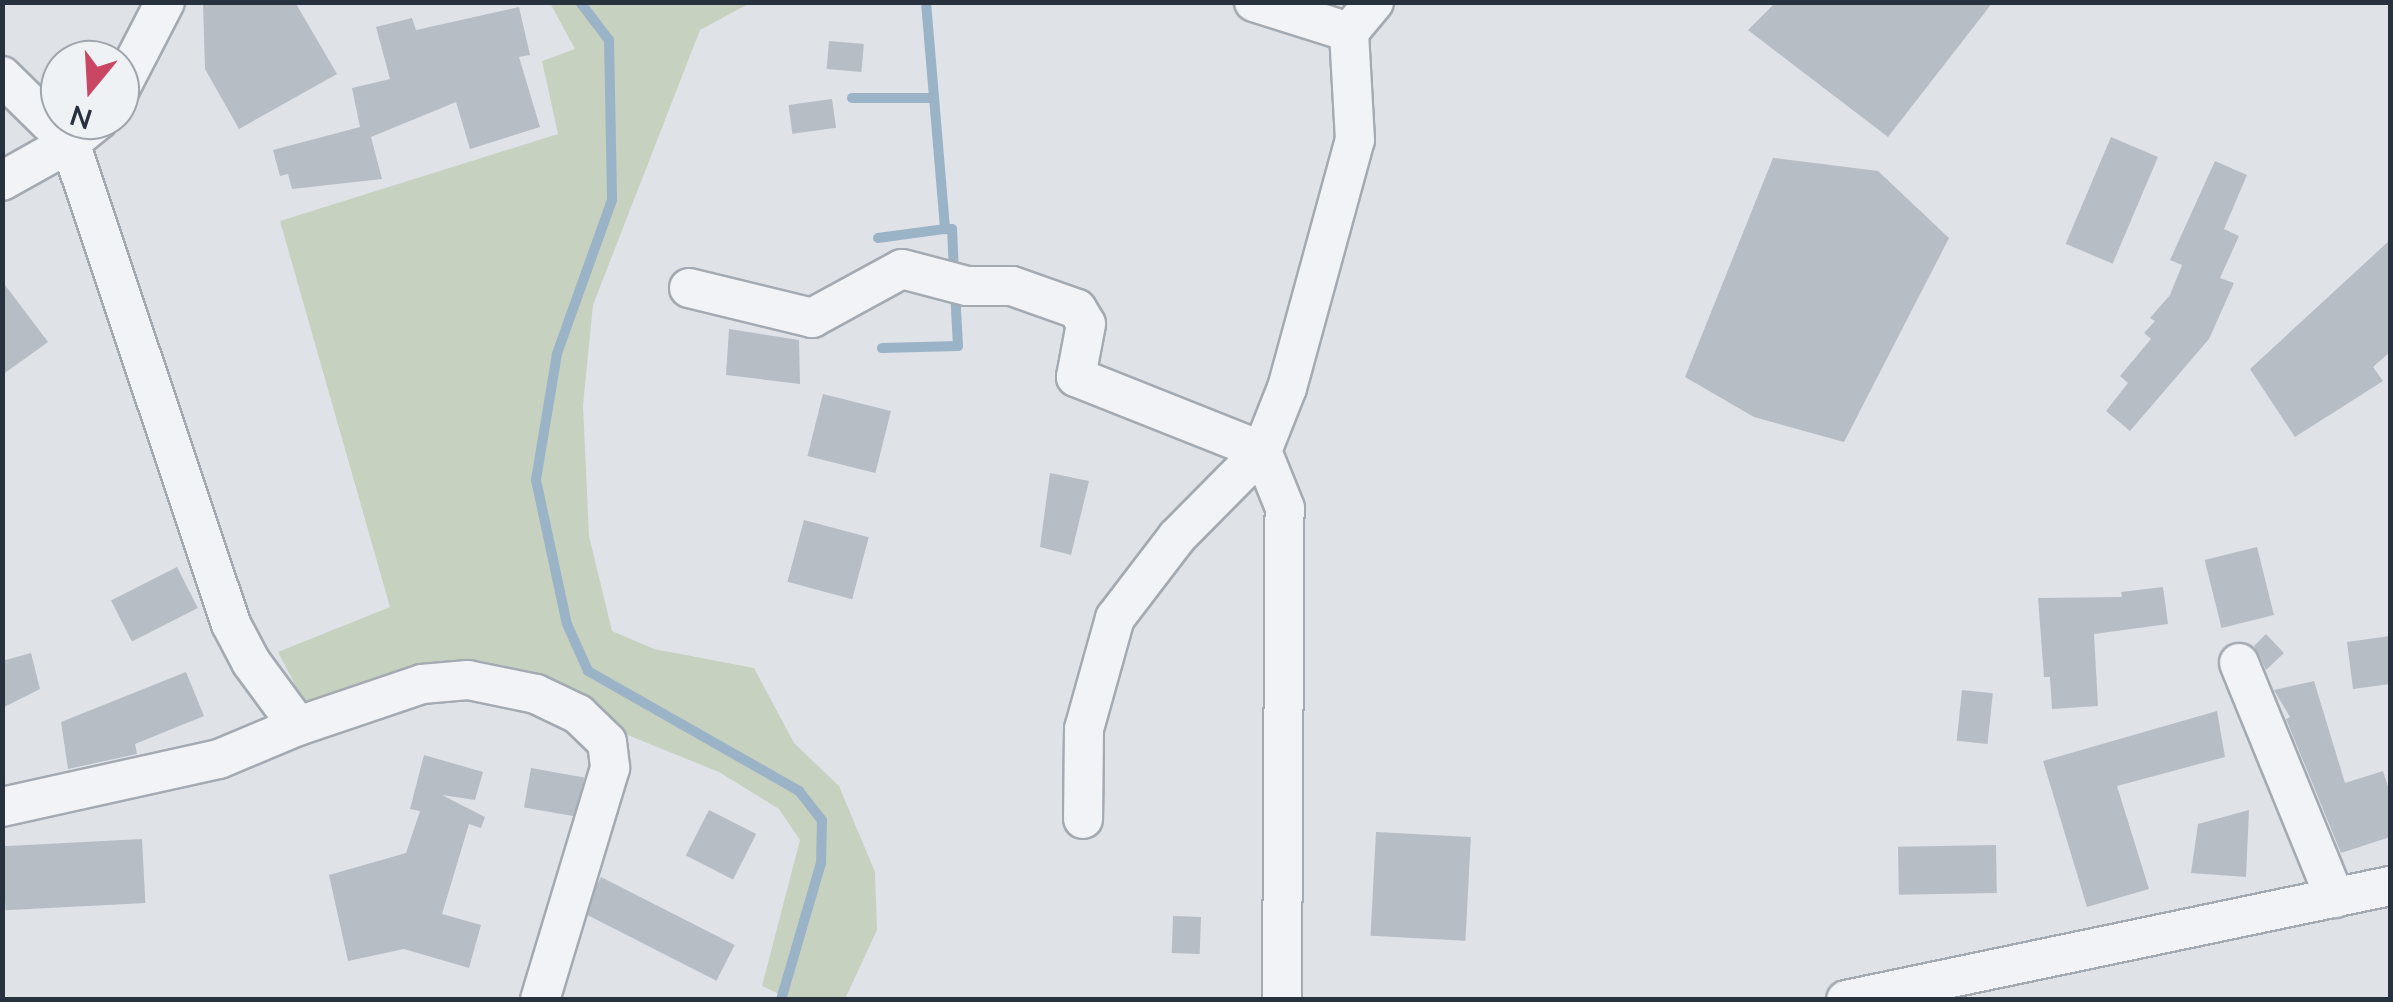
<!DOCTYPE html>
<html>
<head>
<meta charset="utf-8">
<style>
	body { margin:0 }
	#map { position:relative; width:2393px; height:1002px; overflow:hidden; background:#dfe3e8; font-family:"Nunito Sans",sans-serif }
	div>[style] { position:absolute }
	.green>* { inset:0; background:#c6d1c0 }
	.stream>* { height:10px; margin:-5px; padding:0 5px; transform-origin:5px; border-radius:5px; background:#9bb3c7 }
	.building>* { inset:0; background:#b6bdc4; transform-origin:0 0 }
	.roads { filter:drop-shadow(2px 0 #a4aab2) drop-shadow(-2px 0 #a4aab2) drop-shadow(0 2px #a4aab2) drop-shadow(0 -2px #a4aab2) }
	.minor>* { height:38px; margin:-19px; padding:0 19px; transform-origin:19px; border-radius:19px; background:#f1f3f6 }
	span { translate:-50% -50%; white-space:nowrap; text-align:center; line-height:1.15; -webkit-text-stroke:8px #eef2f5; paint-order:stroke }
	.frame { position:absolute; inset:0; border:5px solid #28323e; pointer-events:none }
	.north { position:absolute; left:40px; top:40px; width:100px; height:100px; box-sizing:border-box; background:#eef2f5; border:2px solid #9fa5ac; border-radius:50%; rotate:198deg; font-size:28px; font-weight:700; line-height:40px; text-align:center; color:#28323e }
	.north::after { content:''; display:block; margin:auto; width:35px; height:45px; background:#ca4764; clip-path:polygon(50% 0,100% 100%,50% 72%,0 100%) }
</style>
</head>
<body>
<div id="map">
	<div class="green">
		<div style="clip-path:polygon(550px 3px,750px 3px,700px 30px,593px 305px,583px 405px,589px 536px,612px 631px,654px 649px,754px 668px,794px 743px,839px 786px,875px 872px,877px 930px,845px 999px,778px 999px,779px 994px,762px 986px,800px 840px,779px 809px,719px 772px,625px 734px,534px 672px,440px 666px,306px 706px,278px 652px,390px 607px,280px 221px,558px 134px,542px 61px,575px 49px)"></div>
	</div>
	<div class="stream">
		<div style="left:580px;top:2px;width:48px;rotate:52.7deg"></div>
		<div style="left:609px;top:40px;width:160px;rotate:88.9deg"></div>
		<div style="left:612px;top:200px;width:164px;rotate:109.7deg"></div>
		<div style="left:557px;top:354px;width:128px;rotate:99.5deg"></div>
		<div style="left:536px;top:480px;width:147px;rotate:77.9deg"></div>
		<div style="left:567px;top:624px;width:51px;rotate:65.9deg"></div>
		<div style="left:588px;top:671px;width:243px;rotate:29.6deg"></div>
		<div style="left:799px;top:791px;width:37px;rotate:52deg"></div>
		<div style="left:822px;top:820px;width:43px;rotate:91.3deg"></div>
		<div style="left:821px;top:863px;width:143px;rotate:106.3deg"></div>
		<div style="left:926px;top:2px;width:228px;rotate:85.2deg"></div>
		<div style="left:945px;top:229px;width:7px"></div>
		<div style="left:952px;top:229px;width:44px;rotate:87.4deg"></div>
		<div style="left:852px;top:98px;width:79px"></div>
		<div style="left:878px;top:238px;width:68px;rotate:-7.7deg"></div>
		<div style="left:882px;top:348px;width:76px;rotate:-1.5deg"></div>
		<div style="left:958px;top:346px;width:56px;rotate:-93.1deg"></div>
	</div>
	<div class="building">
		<div style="clip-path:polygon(203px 2px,295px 2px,337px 74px,239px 129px,205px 69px)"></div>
		<div style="clip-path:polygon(1776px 2px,1993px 2px,1888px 137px,1748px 30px)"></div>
		<div style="clip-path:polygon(519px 7px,530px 55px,519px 57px,540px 127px,470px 149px,456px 102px,371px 137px,382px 179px,292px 189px,288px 174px,280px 176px,273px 150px,360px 127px,352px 88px,390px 79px,376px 27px,412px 18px,416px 30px)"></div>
		<div style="left:829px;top:41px;width:35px;height:28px;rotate:5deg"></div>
		<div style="left:832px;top:99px;width:29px;height:44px;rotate:82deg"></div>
		<div style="left:2111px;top:137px;width:51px;height:116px;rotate:23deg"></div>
		<div style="clip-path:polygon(1773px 158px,1878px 171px,1949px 238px,1844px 442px,1754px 417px,1685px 377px)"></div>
		<div style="clip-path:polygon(2215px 161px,2247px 175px,2224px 229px,2239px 236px,2220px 278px,2234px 283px,2209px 339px,2130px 431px,2106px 411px,2128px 383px,2120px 376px,2151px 339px,2144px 333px,2155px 321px,2150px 318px,2170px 295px,2182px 265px,2170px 260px)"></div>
		<div style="clip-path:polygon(2390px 240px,2390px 352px,2373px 367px,2383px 381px,2295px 437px,2250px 369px)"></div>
		<div style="clip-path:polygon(2px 281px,48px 342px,2px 375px)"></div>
		<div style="clip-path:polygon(729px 329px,799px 340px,800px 384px,726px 375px)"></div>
		<div style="left:823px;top:394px;width:70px;height:64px;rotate:14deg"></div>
		<div style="clip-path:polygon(1050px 473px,1089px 481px,1071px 555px,1040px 547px)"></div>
		<div style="left:804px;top:520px;width:67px;height:64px;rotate:15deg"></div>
		<div style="left:2257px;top:547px;width:70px;height:54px;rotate:76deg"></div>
		<div style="left:177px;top:567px;width:46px;height:74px;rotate:63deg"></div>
		<div style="clip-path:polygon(2163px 587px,2168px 624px,2094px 634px,2098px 706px,2052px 709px,2050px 677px,2044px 677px,2038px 598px,2122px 597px,2121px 592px)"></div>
		<div style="clip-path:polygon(2266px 634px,2284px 653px,2266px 670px,2254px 646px)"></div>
		<div style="clip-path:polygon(2390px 636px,2390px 684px,2353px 689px,2347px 642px)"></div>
		<div style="clip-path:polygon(31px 653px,40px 689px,2px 708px,2px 661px)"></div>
		<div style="clip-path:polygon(186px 672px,204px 716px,135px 744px,137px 754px,68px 769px,61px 722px)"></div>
		<div style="clip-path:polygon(2314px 681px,2345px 783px,2383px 771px,2390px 793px,2390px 837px,2341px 853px,2286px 719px,2290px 717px,2274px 690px)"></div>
		<div style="left:1962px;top:690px;width:31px;height:51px;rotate:6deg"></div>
		<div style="clip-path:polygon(2217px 711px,2225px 757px,2117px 786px,2149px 889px,2087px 907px,2043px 761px)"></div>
		<div style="clip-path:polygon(424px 755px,483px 772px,475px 800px,442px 795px,485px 817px,481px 828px,469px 824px,442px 914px,481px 925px,469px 968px,404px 949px,348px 961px,329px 875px,406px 853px,420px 811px,410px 809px)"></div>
		<div style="left:531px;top:768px;width:54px;height:40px;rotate:10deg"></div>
		<div style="left:709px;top:810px;width:53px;height:51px;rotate:27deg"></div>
		<div style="clip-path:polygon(2249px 810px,2246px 877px,2191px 873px,2198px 824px)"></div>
		<div style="left:1376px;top:832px;width:95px;height:104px;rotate:3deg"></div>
		<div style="left:142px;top:839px;width:64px;height:140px;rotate:87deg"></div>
		<div style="left:1996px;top:845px;width:48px;height:98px;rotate:89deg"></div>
		<div style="left:601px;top:877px;width:150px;height:40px;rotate:27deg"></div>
		<div style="left:1173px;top:916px;width:28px;height:37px;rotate:2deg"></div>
	</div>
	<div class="roads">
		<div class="minor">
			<div style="left:1254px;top:2px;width:100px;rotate:17.5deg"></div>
			<div style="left:2px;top:76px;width:95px;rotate:44.6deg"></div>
			<div style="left:70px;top:143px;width:507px;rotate:71.49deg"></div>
			<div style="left:231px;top:624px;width:43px;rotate:62.2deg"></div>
			<div style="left:251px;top:662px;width:79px;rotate:53.7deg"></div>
			<div style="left:120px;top:89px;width:98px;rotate:-62.7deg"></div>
			<div style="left:2px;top:181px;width:78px;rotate:-29.2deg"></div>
			<div style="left:70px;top:143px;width:36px;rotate:-39deg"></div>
			<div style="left:689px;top:288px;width:127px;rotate:13.7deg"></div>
			<div style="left:812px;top:318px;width:102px;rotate:-28.6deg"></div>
			<div style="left:902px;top:269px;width:67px;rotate:14.7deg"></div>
			<div style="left:967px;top:286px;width:45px"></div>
			<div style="left:1012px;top:286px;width:69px;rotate:19.5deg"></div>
			<div style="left:1077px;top:309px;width:17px;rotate:59deg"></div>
			<div style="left:1086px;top:324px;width:54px;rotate:100.7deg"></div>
			<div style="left:1076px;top:377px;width:200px;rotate:21.7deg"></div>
			<div style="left:1262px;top:451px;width:121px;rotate:134.7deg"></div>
			<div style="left:1177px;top:537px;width:102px;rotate:127.4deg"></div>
			<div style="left:1115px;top:618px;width:115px;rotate:105.6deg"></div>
			<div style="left:1084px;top:729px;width:90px;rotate:90.6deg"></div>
			<div style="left:2239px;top:663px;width:254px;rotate:67.8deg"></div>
			<div style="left:2px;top:807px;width:222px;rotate:-12.5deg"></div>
			<div style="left:219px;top:759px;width:86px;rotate:-22.7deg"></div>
			<div style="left:298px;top:726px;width:131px;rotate:-18.7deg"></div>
			<div style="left:422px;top:684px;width:46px;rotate:-5deg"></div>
			<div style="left:468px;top:680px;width:69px;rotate:11.6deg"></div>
			<div style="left:536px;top:694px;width:47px;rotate:25.5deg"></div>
			<div style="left:578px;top:714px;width:40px;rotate:44deg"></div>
			<div style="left:607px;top:742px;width:26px;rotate:83deg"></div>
			<div style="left:610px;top:768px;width:242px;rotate:106.8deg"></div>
			<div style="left:1282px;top:1000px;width:492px;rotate:-89.7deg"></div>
			<div style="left:1285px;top:508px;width:61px;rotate:-112deg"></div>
			<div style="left:1262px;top:451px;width:68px;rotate:-68.4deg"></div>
			<div style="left:1287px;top:388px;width:257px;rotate:-74.7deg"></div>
			<div style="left:1355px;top:140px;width:108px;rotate:-93.2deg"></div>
			<div style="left:1349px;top:32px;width:39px;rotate:-50deg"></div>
			<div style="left:1846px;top:1000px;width:556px;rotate:-11.84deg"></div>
		</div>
	</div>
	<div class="frame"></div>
	<div class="north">N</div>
</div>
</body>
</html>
